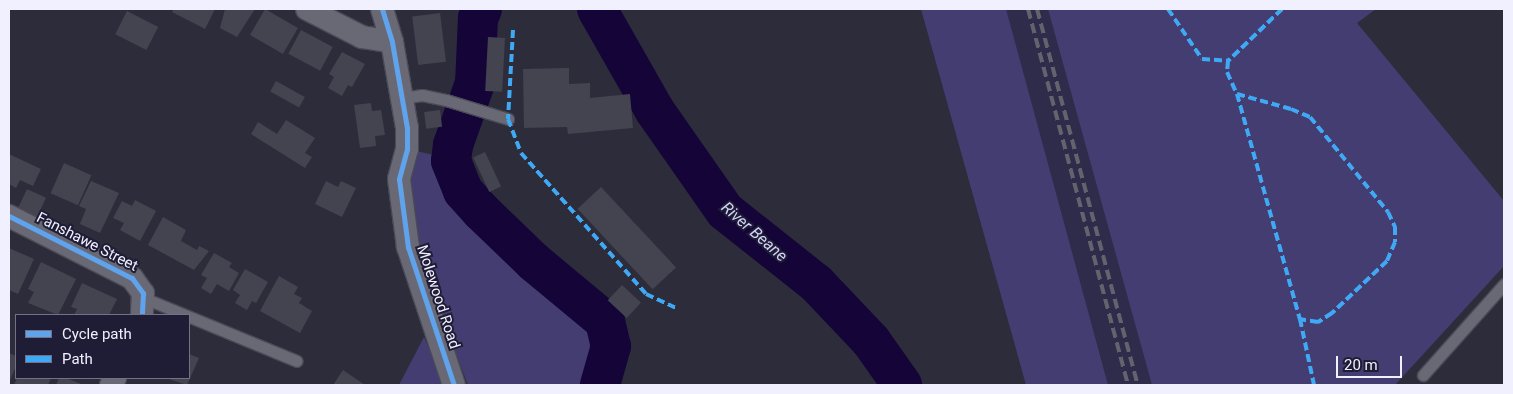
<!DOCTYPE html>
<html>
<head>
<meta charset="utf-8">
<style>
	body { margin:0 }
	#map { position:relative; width:1513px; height:394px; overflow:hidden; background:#2d2c3b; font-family:Roboto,sans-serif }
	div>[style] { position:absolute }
	.built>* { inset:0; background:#2f2b4b }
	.green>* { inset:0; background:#443d71 }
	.river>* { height:40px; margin:-20px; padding:0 20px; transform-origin:20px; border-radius:20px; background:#140438 }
	.building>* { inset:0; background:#444350; transform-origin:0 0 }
	.roads { filter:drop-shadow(1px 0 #4a4a56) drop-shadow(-1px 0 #4a4a56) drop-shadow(0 1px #4a4a56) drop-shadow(0 -1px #4a4a56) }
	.service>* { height:11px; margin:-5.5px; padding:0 5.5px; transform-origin:5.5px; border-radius:5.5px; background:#696976 }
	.minor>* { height:22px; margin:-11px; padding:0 11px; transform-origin:11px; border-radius:11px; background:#696976 }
	.rail>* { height:4px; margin-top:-2px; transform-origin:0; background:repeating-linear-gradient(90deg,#63636e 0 10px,transparent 0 15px) }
	.quiet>* { height:4px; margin-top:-2px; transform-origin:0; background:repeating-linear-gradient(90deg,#3fa9f5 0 8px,transparent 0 12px) }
	.cycleway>* { height:5px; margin:-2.5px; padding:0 2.5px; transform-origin:2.5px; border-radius:2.5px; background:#60a3ed }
	span { translate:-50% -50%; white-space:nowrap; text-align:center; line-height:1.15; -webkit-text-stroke:4px #1f1c36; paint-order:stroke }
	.street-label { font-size:15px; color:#f0f0ff }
	.water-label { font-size:16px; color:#d5d3fa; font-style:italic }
	.frame { position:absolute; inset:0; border:10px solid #f0f0ff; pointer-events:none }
	.legend { position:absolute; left:15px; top:314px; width:175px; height:65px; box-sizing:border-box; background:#1f1c36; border:1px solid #737186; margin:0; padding:6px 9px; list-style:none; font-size:15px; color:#f0f0ff }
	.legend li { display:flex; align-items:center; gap:10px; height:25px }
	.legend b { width:25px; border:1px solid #737186 }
	.scale { position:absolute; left:1336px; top:356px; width:66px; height:22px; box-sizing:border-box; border:2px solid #f0f0ff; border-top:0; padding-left:6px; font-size:15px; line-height:18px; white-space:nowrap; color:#f0f0ff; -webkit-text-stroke:4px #1f1c36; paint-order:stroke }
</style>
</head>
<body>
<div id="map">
	<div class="built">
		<div style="clip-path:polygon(921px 9px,1108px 9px,1212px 385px,1026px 385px)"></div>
	</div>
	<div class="green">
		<div style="clip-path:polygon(921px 9px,1006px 9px,1108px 385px,1026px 385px)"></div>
		<div style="clip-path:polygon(1048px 9px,1376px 9px,1357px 23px,1504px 201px,1504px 266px,1395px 385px,1152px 385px)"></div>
		<div style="clip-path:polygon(411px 150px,439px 156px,441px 175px,458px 205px,524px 269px,593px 324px,599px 336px,600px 348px,589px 385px,468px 385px,432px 291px,417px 239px,410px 186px)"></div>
		<div style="clip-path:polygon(424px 337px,445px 385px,399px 385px)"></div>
	</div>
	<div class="river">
		<div style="left:482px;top:9px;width:10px;rotate:114deg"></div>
		<div style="left:478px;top:18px;width:65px;rotate:92.6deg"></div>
		<div style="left:475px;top:83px;width:66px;rotate:109.5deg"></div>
		<div style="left:453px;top:145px;width:16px;rotate:97deg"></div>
		<div style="left:451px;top:161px;width:32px;rotate:68deg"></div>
		<div style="left:463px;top:191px;width:27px;rotate:48deg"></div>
		<div style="left:481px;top:211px;width:74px;rotate:43.9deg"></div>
		<div style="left:534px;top:262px;width:92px;rotate:39.7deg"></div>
		<div style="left:605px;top:321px;width:26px;rotate:77deg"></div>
		<div style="left:611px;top:346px;width:41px;rotate:105.8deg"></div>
		<div style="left:597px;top:9px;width:117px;rotate:60.4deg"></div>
		<div style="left:655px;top:111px;width:122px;rotate:55deg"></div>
		<div style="left:725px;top:211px;width:116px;rotate:38.4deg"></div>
		<div style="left:816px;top:283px;width:80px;rotate:46.5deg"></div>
		<div style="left:871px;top:341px;width:54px;rotate:54.8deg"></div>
	</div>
	<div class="building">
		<div style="clip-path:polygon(174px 9px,215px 9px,205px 29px,172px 12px)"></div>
		<div style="clip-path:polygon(225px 9px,255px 9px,237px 37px,220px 28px)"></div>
		<div style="left:265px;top:9px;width:38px;height:30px;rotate:30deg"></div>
		<div style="left:127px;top:11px;width:35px;height:26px;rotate:27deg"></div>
		<div style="left:440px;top:13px;width:49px;height:28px;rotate:83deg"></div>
		<div style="left:301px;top:30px;width:36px;height:27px;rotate:28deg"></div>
		<div style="left:488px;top:37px;width:17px;height:54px;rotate:3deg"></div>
		<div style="clip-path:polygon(342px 52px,365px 64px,352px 87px,348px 85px,342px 96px,328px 88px,334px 77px,329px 74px)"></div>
		<div style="clip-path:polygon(569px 68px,569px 84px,590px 83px,590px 98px,630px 94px,633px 128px,568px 134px,567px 127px,524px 128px,523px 69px)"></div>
		<div style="left:276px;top:81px;width:33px;height:12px;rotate:29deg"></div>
		<div style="clip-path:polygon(371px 103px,372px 111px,381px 110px,385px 135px,375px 136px,376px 146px,360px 148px,354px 105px)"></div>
		<div style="left:440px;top:110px;width:17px;height:16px;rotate:83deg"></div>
		<div style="clip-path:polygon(286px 120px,315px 138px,305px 153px,312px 157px,305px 168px,251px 134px,258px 122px,277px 134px)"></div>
		<div style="left:485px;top:152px;width:38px;height:13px;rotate:65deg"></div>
		<div style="clip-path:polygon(9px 154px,41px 169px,33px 186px,20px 180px,16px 188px,9px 184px)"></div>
		<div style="left:64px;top:163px;width:30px;height:33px;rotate:24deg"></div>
		<div style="clip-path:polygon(91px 181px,119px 193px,100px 233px,80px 224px,86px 209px,79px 206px)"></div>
		<div style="clip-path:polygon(326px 181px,338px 187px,341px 181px,356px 188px,342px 217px,315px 204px)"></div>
		<div style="left:601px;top:187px;width:110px;height:32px;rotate:47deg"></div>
		<div style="left:27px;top:189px;width:21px;height:21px;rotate:25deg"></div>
		<div style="clip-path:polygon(135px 200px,156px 211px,140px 241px,120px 230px,124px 223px,113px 218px,122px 201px,132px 206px)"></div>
		<div style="clip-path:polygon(163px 217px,186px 230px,181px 241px,197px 250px,199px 246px,209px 251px,194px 270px,148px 245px)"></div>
		<div style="clip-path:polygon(9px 248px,34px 259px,18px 294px,9px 290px)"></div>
		<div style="clip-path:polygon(214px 253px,232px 263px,229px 267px,239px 273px,229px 291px,217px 284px,211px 294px,201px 288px,207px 278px,201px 275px)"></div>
		<div style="clip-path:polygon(41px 262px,76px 279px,58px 315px,28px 303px,34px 292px,28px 289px)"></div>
		<div style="clip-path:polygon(245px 269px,268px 282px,256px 303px,252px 301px,247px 310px,235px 303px,240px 295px,233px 290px)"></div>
		<div style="clip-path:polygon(279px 276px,298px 287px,294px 294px,302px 298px,299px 303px,312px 311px,300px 333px,260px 311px)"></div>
		<div style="clip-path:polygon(82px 283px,117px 299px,109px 315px,74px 315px,77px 309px,71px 307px)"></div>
		<div style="left:622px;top:285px;width:26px;height:21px;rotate:43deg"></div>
		<div style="clip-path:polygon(9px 353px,16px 356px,16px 366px,9px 383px)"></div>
		<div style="clip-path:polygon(189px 354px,199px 358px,187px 385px,166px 378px,189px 378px)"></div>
		<div style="clip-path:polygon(343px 370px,365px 385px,333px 385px)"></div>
		<div style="clip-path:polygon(17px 378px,51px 378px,48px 385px,14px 385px)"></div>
		<div style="clip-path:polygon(59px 378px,66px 378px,84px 385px,56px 385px)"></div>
	</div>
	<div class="roads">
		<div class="service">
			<div style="left:403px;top:98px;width:19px;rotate:-9deg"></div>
			<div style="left:422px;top:95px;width:25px;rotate:12deg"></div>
			<div style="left:446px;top:100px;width:65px;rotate:17deg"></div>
			<div style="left:144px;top:298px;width:165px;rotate:22.4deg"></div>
			<div style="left:1423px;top:375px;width:122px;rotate:-48.3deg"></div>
		</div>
		<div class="minor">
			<div style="left:307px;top:9px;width:62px;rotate:27deg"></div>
			<div style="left:362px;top:37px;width:30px;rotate:9deg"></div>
			<div style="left:382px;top:9px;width:34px;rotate:73deg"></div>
			<div style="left:392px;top:42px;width:87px;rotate:80.1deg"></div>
			<div style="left:407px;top:128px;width:21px;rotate:90deg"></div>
			<div style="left:407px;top:149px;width:31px;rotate:105deg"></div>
			<div style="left:399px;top:179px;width:69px;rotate:82.5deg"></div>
			<div style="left:408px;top:247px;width:145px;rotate:71.6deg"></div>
			<div style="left:9px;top:216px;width:138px;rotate:26.8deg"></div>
			<div style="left:132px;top:278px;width:19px;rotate:54deg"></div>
			<div style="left:143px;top:293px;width:22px;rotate:93deg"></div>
			<div style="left:111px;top:385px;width:8px;rotate:-60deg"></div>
		</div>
	</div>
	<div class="rail">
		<div style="left:1028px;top:9px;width:389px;rotate:75.1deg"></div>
		<div style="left:1037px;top:9px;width:389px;rotate:75deg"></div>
	</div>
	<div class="quiet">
		<div style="left:1168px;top:9px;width:60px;rotate:55.8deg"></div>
		<div style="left:1202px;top:59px;width:26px;rotate:4deg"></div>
		<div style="left:1282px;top:9px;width:75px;rotate:136.1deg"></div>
		<div style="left:1228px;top:61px;width:11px;rotate:95deg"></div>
		<div style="left:1227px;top:72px;width:24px;rotate:66deg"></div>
		<div style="left:1237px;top:94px;width:234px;rotate:74.4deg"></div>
		<div style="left:1300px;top:319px;width:67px;rotate:78deg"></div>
		<div style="left:513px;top:30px;width:89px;rotate:93.2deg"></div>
		<div style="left:508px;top:119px;width:36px;rotate:69deg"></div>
		<div style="left:521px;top:153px;width:188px;rotate:48.4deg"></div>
		<div style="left:646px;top:294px;width:35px;rotate:25deg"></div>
		<div style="left:1237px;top:94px;width:56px;rotate:15.5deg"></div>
		<div style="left:1291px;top:109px;width:21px;rotate:23deg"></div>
		<div style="left:1310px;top:117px;width:123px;rotate:50.6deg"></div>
		<div style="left:1388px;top:212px;width:17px;rotate:65deg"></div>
		<div style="left:1395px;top:227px;width:15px;rotate:90deg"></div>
		<div style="left:1395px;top:242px;width:21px;rotate:113deg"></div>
		<div style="left:1387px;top:261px;width:76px;rotate:136.6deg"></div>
		<div style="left:1332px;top:313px;width:17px;rotate:147deg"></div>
		<div style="left:1318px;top:322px;width:18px;rotate:-171deg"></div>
	</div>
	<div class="cycleway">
		<div style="left:382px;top:9px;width:34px;rotate:73deg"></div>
		<div style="left:392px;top:42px;width:87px;rotate:80.1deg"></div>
		<div style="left:407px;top:128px;width:21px;rotate:90deg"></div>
		<div style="left:407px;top:149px;width:31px;rotate:105deg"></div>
		<div style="left:399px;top:179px;width:69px;rotate:82.5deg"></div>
		<div style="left:408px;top:247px;width:145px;rotate:71.6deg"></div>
		<div style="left:9px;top:216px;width:138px;rotate:26.8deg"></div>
		<div style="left:132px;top:278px;width:19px;rotate:54deg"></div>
		<div style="left:143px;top:293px;width:22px;rotate:93deg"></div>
	</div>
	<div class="street-label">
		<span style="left:87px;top:242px;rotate:27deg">Fanshawe Street</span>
		<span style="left:438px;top:297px;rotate:72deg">Molewood Road</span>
	</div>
	<div class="water-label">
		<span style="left:754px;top:232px;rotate:41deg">River Beane</span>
	</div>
	<div class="frame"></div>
	<ul class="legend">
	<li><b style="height:6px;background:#60a3ed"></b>Cycle path</li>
	<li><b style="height:6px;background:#3fa9f5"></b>Path</li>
	</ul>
	<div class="scale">20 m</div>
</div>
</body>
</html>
